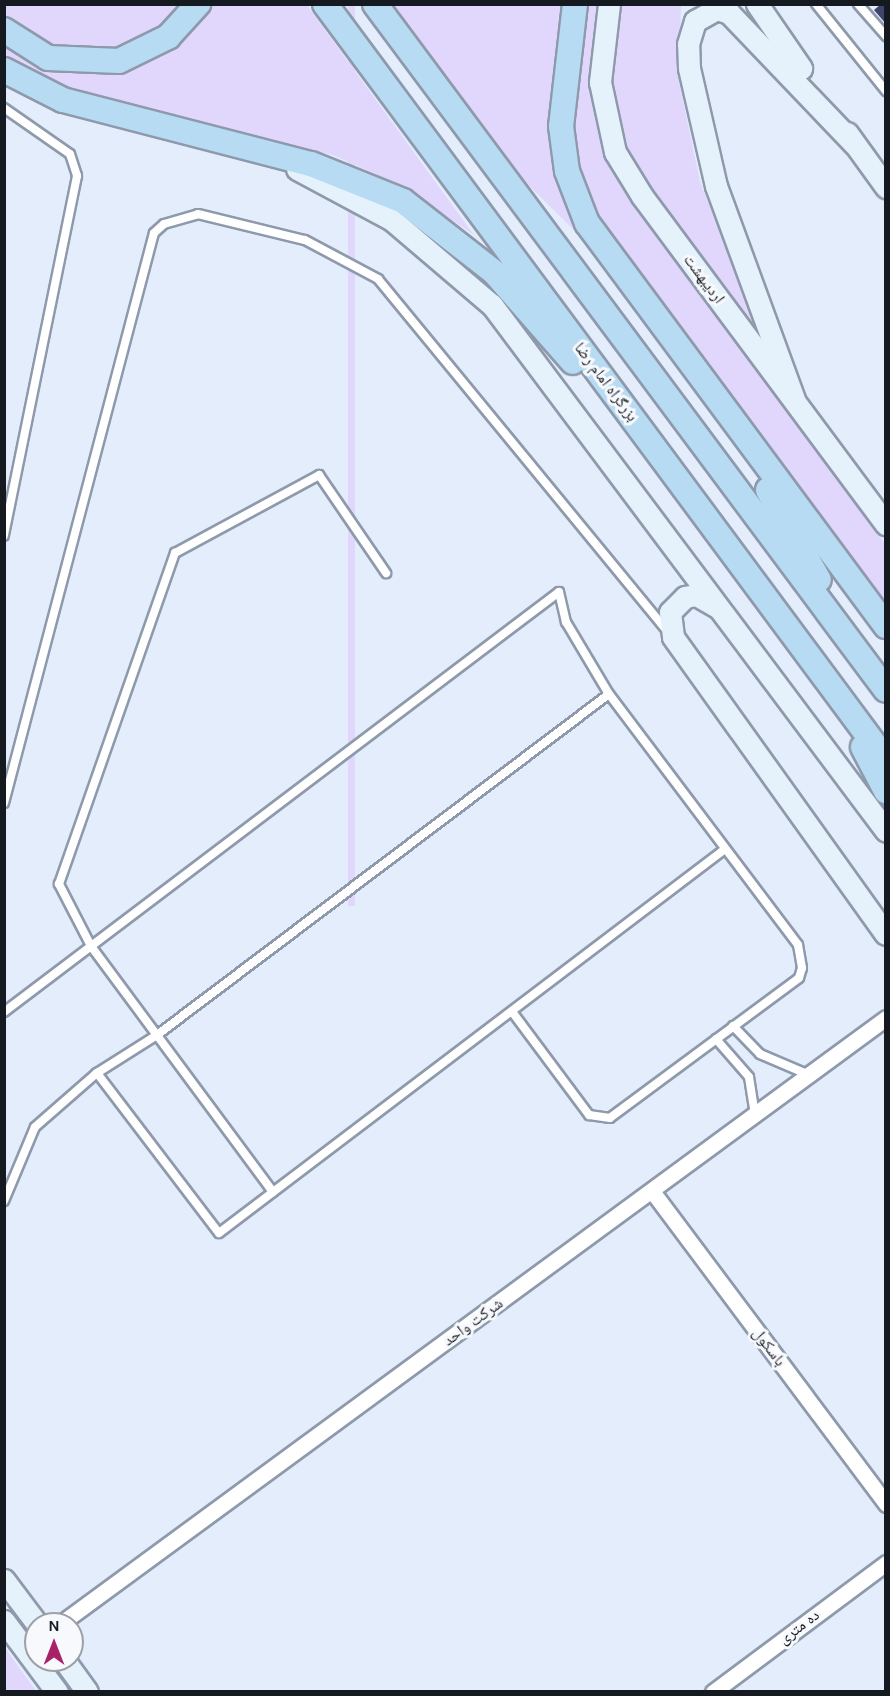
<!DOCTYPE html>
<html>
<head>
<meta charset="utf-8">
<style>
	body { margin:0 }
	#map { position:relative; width:890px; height:1696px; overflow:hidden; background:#e3edfc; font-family:Karla,"Noto Naskh Arabic",sans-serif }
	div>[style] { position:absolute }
	.green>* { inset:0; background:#e1d7fd; transform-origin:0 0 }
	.building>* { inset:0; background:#40446d }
	.roads { filter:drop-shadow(2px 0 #8e9aab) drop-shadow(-2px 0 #8e9aab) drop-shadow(0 2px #8e9aab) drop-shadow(0 -2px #8e9aab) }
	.service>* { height:8px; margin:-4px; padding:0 4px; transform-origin:4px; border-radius:4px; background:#fff }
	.minor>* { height:15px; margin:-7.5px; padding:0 7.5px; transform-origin:7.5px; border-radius:7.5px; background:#fff }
	.secondary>* { height:21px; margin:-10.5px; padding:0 10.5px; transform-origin:10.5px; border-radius:10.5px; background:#e5f2fb }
	.trunk>* { height:24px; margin:-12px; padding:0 12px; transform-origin:12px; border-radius:12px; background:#b8dbf4 }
	span { translate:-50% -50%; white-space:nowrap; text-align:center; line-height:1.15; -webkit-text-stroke:6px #f7f9fd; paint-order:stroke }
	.street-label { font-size:16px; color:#151a20 }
	.frame { position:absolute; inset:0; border:6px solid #151a20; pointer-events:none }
	.north { position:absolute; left:24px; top:1612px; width:60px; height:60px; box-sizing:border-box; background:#f7f9fd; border:2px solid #9da0a5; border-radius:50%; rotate:0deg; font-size:16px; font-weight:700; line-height:24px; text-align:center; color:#151a20 }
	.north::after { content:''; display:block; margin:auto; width:21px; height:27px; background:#a92166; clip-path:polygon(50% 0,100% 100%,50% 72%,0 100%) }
</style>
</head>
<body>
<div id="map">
	<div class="green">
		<div style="clip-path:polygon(4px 5px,190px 5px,176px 21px,118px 53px,58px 52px,5px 22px)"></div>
		<div style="clip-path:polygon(206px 5px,307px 5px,474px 235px,400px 185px,333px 155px,102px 101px,48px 83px,5px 59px,4px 40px,77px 69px)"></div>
		<div style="left:348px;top:5px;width:7px;height:901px"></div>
		<div style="clip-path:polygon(385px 5px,568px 5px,574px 219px,581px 237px,512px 169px)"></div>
		<div style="clip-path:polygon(582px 5px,600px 5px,591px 91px,609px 164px,885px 544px,885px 609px,598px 218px,572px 144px)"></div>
		<div style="clip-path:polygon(619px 5px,681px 5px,679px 81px,700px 182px,765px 345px,638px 174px,617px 133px,609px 87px)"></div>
		<div style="clip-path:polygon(5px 1648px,36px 1691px,5px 1691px)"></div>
	</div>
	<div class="building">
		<div style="clip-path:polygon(881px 4px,886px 4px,886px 24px,874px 10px)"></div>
	</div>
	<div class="roads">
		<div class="service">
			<div style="left:816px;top:4px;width:112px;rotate:51.2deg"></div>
			<div style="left:858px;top:4px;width:43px;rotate:48.8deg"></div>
			<div style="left:4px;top:108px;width:80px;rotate:34.9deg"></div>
			<div style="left:70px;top:154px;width:23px;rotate:72deg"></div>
			<div style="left:77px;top:176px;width:367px;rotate:101.5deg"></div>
			<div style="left:4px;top:803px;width:589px;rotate:-75.26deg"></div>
			<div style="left:154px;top:233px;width:13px;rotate:-42deg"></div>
			<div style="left:164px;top:224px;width:35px;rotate:-16deg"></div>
			<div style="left:198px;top:214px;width:110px;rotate:13.7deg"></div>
			<div style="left:305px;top:240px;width:83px;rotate:28.1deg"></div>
			<div style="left:378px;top:279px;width:453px;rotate:50.6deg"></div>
			<div style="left:4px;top:1012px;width:696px;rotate:-37.12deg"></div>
			<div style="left:559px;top:592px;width:31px;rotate:77deg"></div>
			<div style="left:566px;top:622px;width:84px;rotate:59.2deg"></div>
			<div style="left:609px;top:694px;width:314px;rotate:53deg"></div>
			<div style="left:798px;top:945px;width:23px;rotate:80deg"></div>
			<div style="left:802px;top:968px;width:10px;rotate:107deg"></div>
			<div style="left:799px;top:978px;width:235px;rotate:143.5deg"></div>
			<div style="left:610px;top:1118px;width:21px;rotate:-172deg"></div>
			<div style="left:589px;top:1115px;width:127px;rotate:-126.7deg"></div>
			<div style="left:733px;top:1026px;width:39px;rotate:46deg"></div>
			<div style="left:760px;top:1054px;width:51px;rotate:23.1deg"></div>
			<div style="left:716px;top:1039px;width:50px;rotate:49deg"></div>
			<div style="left:749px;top:1077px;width:37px;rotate:81deg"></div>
			<div style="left:97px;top:1073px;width:201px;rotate:52.7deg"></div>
			<div style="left:219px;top:1233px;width:635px;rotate:-37.19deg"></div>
			<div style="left:273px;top:1192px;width:306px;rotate:-126.5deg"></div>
			<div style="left:91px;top:946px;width:70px;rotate:-117.3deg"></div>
			<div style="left:59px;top:884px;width:351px;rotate:-70.7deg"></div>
			<div style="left:175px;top:553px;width:164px;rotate:-28.4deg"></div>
			<div style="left:319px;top:475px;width:119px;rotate:55.6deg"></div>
			<div style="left:4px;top:1201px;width:80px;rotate:-67.3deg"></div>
			<div style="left:35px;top:1127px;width:82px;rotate:-41.1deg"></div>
			<div style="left:97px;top:1073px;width:71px;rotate:-32.3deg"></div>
			<div style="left:157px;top:1035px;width:566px;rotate:-37.03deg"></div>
		</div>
		<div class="minor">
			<div style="left:652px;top:1191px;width:391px;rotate:53.2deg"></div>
			<div style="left:60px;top:1624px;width:1024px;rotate:-36.27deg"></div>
			<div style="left:713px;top:1692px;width:216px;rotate:-36.7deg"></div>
		</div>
		<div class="secondary">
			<div style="left:609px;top:4px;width:79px;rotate:96.6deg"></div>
			<div style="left:600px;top:82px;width:72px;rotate:77.9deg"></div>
			<div style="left:615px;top:152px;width:52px;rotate:58.5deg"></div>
			<div style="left:642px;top:196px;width:409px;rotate:53.4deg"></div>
			<div style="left:757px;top:4px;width:78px;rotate:55.5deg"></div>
			<div style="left:847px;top:133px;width:67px;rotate:54.2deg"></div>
			<div style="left:297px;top:169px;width:108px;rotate:28.2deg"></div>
			<div style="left:392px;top:220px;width:131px;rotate:40.4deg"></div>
			<div style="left:492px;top:305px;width:657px;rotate:53.16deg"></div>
			<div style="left:794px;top:399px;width:227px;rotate:-110.1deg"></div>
			<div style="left:716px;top:186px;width:121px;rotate:-102.9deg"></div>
			<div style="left:689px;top:68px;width:24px;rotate:-92deg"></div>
			<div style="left:688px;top:44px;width:24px;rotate:-73deg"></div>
			<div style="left:695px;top:21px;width:25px;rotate:-29deg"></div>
			<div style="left:717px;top:9px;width:13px;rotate:18deg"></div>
			<div style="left:729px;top:13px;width:182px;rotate:46.3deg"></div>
			<div style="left:717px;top:607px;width:24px;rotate:-150deg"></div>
			<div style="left:696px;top:595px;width:11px;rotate:170deg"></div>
			<div style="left:685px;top:597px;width:21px;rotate:135deg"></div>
			<div style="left:670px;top:612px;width:25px;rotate:83deg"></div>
			<div style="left:673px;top:637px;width:365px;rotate:54.4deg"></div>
			<div style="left:4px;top:1580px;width:55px;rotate:53.1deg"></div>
			<div style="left:4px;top:1621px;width:89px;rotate:53.3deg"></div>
			<div style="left:64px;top:1660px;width:39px;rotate:54deg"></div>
		</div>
		<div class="trunk">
			<div style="left:325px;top:4px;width:941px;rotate:53.42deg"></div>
			<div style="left:375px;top:4px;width:855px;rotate:53.32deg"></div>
			<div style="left:575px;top:4px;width:123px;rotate:96.5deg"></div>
			<div style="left:561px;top:126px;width:45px;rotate:82.4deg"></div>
			<div style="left:567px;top:171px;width:56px;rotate:69deg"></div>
			<div style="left:587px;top:223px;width:502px;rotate:53.43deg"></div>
			<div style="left:4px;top:30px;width:52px;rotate:32.5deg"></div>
			<div style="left:48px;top:58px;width:71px;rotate:2.4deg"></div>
			<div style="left:119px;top:61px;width:55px;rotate:-26.1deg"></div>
			<div style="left:168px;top:37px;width:45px;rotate:-47.7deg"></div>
			<div style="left:4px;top:70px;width:66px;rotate:27deg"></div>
			<div style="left:63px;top:100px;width:256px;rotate:14.5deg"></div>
			<div style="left:311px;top:164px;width:99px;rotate:21.9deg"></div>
			<div style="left:403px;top:201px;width:117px;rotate:38deg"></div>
			<div style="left:495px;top:273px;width:118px;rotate:48.8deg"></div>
			<div style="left:768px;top:490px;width:103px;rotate:60.5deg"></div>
			<div style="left:863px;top:747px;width:50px;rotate:62.4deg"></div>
		</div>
	</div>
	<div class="street-label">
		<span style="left:704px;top:279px;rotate:53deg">اردیبهشت</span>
		<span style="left:606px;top:382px;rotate:53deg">بزرگراه امام رضا</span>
		<span style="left:473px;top:1322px;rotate:-36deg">شرکت واحد</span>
		<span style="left:769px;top:1347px;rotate:53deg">باسکول</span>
		<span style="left:799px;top:1627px;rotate:-37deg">ده متری</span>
	</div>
	<div class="frame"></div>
	<div class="north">N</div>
</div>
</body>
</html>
